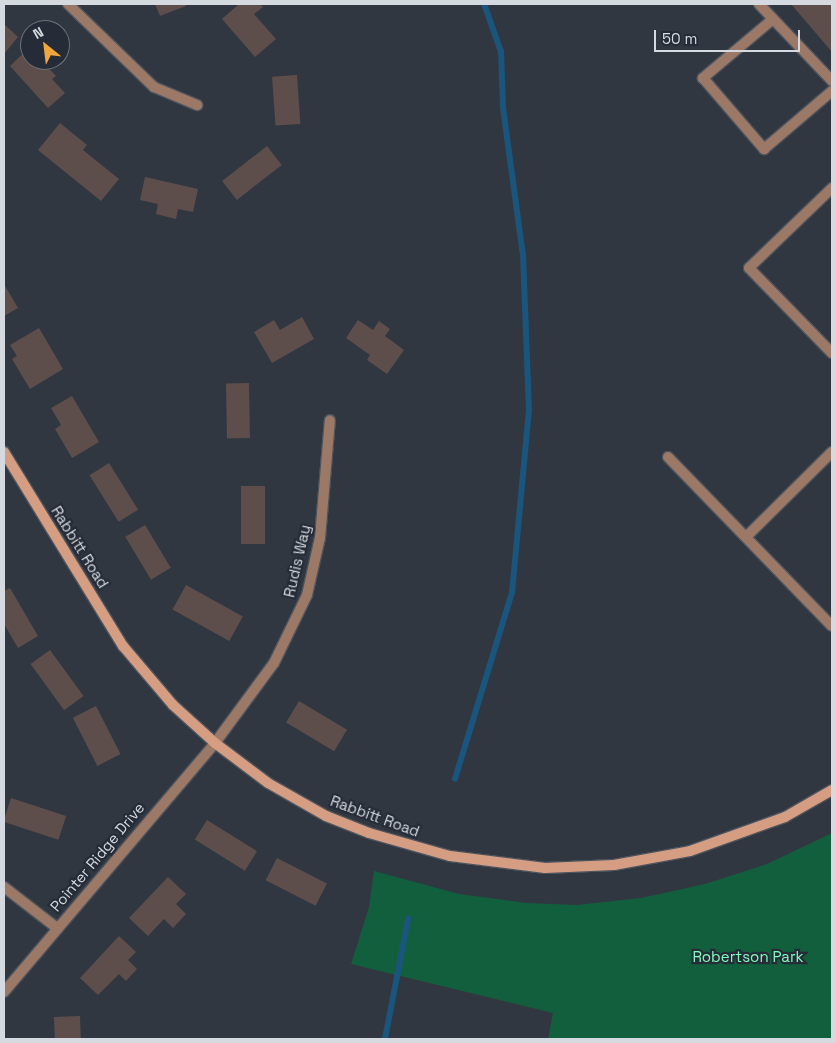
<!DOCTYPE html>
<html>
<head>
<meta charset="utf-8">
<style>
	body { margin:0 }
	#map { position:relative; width:836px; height:1043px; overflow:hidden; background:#303741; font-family:"Space Grotesk",sans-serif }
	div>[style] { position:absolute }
	.green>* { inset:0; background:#125f3e }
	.stream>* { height:5.5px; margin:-2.75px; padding:0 2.75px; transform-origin:2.75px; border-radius:2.75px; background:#1a557e }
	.building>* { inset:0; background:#5d4e4b; transform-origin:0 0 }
	.roads { filter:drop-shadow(1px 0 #4e545e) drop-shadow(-1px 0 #4e545e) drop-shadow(0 1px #4e545e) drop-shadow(0 -1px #4e545e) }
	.lane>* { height:10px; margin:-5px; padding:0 5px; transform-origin:5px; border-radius:5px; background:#9c7967 }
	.street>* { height:10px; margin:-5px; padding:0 5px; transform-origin:5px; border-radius:5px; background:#9c7967 }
	.secondary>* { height:10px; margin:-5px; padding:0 5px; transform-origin:5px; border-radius:5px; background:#d59e82 }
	span { translate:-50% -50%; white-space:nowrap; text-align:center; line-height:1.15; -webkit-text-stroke:4.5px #262c37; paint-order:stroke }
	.street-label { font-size:15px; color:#d5d9e0 }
	.park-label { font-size:15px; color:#81fcbe }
	.frame { position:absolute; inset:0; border:5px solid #d5d9e0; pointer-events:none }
	.north { position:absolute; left:20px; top:20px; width:50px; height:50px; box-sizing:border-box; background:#262c37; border:1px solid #6c717b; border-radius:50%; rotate:331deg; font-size:14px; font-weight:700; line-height:20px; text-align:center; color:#d5d9e0 }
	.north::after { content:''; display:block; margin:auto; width:18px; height:22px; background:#efa73d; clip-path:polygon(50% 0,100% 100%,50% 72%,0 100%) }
	.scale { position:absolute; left:654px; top:30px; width:146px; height:22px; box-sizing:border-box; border:2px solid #d5d9e0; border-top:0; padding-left:6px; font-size:15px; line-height:18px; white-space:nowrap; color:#d5d9e0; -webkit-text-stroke:4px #262c37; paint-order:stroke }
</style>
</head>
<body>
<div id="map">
	<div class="green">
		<div style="clip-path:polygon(832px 833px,832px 1039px,548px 1039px,553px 1013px,351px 964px,369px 907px,374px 871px,459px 894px,526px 903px,577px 905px,641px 898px,705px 884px,767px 864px)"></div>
	</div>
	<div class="stream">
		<div style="left:455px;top:779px;width:195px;rotate:-73deg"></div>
		<div style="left:512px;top:593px;width:183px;rotate:-84.7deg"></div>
		<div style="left:529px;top:411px;width:155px;rotate:-92.2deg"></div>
		<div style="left:523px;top:256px;width:149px;rotate:-97.7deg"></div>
		<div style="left:503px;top:108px;width:56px;rotate:-92deg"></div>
		<div style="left:501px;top:52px;width:51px;rotate:-109.5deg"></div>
		<div style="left:385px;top:1039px;width:122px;rotate:-79.1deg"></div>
	</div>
	<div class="building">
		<div style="clip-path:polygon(155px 4px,185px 4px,186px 6px,160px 16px)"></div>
		<div style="clip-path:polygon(239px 4px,260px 4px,263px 7px,254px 14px,276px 39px,255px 57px,222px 19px)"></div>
		<div style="clip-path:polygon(791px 4px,832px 4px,832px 52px)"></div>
		<div style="clip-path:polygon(4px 24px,18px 37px,4px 54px)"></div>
		<div style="clip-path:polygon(30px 47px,30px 60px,41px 60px,56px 76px,52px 79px,65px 93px,48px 108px,10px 66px)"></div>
		<div style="left:297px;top:75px;width:49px;height:25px;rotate:86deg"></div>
		<div style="clip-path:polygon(60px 123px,87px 145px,83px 150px,119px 179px,101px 201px,38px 150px)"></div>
		<div style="left:267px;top:146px;width:24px;height:57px;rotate:52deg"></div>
		<div style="clip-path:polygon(145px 177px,198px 189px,193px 212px,178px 209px,176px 219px,156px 214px,158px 204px,140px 200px)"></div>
		<div style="clip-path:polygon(4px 284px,18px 308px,4px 316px)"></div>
		<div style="clip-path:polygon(302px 317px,314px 339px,272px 363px,254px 332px,274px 320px,280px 330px)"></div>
		<div style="clip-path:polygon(358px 320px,373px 330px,379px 321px,390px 329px,385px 336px,404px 350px,387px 374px,367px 360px,370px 355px,346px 338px)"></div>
		<div style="clip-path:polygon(39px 328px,63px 369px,30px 389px,12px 359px,17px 356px,10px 345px)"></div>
		<div style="left:249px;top:383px;width:55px;height:23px;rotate:89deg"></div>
		<div style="clip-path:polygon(72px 396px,99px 442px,72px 458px,55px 429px,61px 425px,51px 408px)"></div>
		<div style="left:109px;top:463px;width:55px;height:23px;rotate:58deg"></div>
		<div style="left:241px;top:486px;width:24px;height:58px"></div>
		<div style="left:145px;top:525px;width:50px;height:23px;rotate:59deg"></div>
		<div style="left:186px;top:585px;width:65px;height:28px;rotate:29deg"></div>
		<div style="clip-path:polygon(10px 588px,38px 636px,18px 648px,4px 624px,4px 591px)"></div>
		<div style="left:50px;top:650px;width:57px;height:24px;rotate:54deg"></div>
		<div style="left:299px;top:701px;width:56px;height:25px;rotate:31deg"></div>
		<div style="left:96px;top:706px;width:54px;height:26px;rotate:63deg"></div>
		<div style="left:11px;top:798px;width:58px;height:25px;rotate:18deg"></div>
		<div style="left:207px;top:820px;width:59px;height:23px;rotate:32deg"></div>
		<div style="left:277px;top:858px;width:56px;height:25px;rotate:27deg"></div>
		<div style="clip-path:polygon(168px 877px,186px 894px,176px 904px,186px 914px,173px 928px,164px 919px,148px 936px,129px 918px)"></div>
		<div style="clip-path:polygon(119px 936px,136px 952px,128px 960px,137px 969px,126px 981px,119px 974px,98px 995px,80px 978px)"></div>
		<div style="left:80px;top:1016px;width:23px;height:26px;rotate:88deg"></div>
	</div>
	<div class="roads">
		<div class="lane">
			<div style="left:759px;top:4px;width:106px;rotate:46.5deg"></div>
			<div style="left:773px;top:19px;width:92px;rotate:139.9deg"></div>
			<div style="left:703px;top:78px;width:94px;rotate:49.3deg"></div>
			<div style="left:764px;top:149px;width:89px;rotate:-40.5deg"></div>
			<div style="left:832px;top:188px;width:115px;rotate:136.1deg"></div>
			<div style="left:749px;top:268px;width:119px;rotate:45.7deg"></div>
			<div style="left:668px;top:457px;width:235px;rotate:45.9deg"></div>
			<div style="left:746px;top:537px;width:121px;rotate:-44.7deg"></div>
		</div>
		<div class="street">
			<div style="left:68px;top:4px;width:120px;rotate:44deg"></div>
			<div style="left:154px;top:87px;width:47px;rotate:22.7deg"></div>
			<div style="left:4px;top:887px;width:67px;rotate:37.7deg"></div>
			<div style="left:4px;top:992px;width:326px;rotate:-49.7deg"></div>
			<div style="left:215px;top:743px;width:99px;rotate:-53.6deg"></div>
			<div style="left:274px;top:663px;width:76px;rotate:-64.1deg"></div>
			<div style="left:307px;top:595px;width:58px;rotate:-77.2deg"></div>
			<div style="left:320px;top:538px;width:118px;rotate:-85.2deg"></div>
		</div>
		<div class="secondary">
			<div style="left:4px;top:452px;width:228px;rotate:58.5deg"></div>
			<div style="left:123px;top:646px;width:77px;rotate:49.7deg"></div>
			<div style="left:173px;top:705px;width:57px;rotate:42.1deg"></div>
			<div style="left:215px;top:743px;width:66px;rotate:37deg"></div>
			<div style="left:268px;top:783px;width:67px;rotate:29.6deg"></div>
			<div style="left:326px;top:816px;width:46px;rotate:21.6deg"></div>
			<div style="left:369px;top:833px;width:84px;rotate:15.9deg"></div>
			<div style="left:450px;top:856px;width:96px;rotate:7.2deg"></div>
			<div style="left:545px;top:868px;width:69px;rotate:-2.5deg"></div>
			<div style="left:614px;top:865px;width:77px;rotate:-10.4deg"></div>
			<div style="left:690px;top:851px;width:101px;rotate:-19.7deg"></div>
			<div style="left:785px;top:817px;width:54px;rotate:-29.9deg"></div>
		</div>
	</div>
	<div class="street-label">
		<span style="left:80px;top:547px;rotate:58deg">Rabbitt Road</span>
		<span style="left:297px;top:561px;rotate:-77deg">Rudis Way</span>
		<span style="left:375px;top:816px;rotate:20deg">Rabbitt Road</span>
		<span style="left:97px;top:857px;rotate:-50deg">Pointer Ridge Drive</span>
	</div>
	<div class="park-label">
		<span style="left:748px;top:957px">Robertson Park</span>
	</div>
	<div class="frame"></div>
	<div class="north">N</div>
	<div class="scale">50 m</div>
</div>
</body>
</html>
